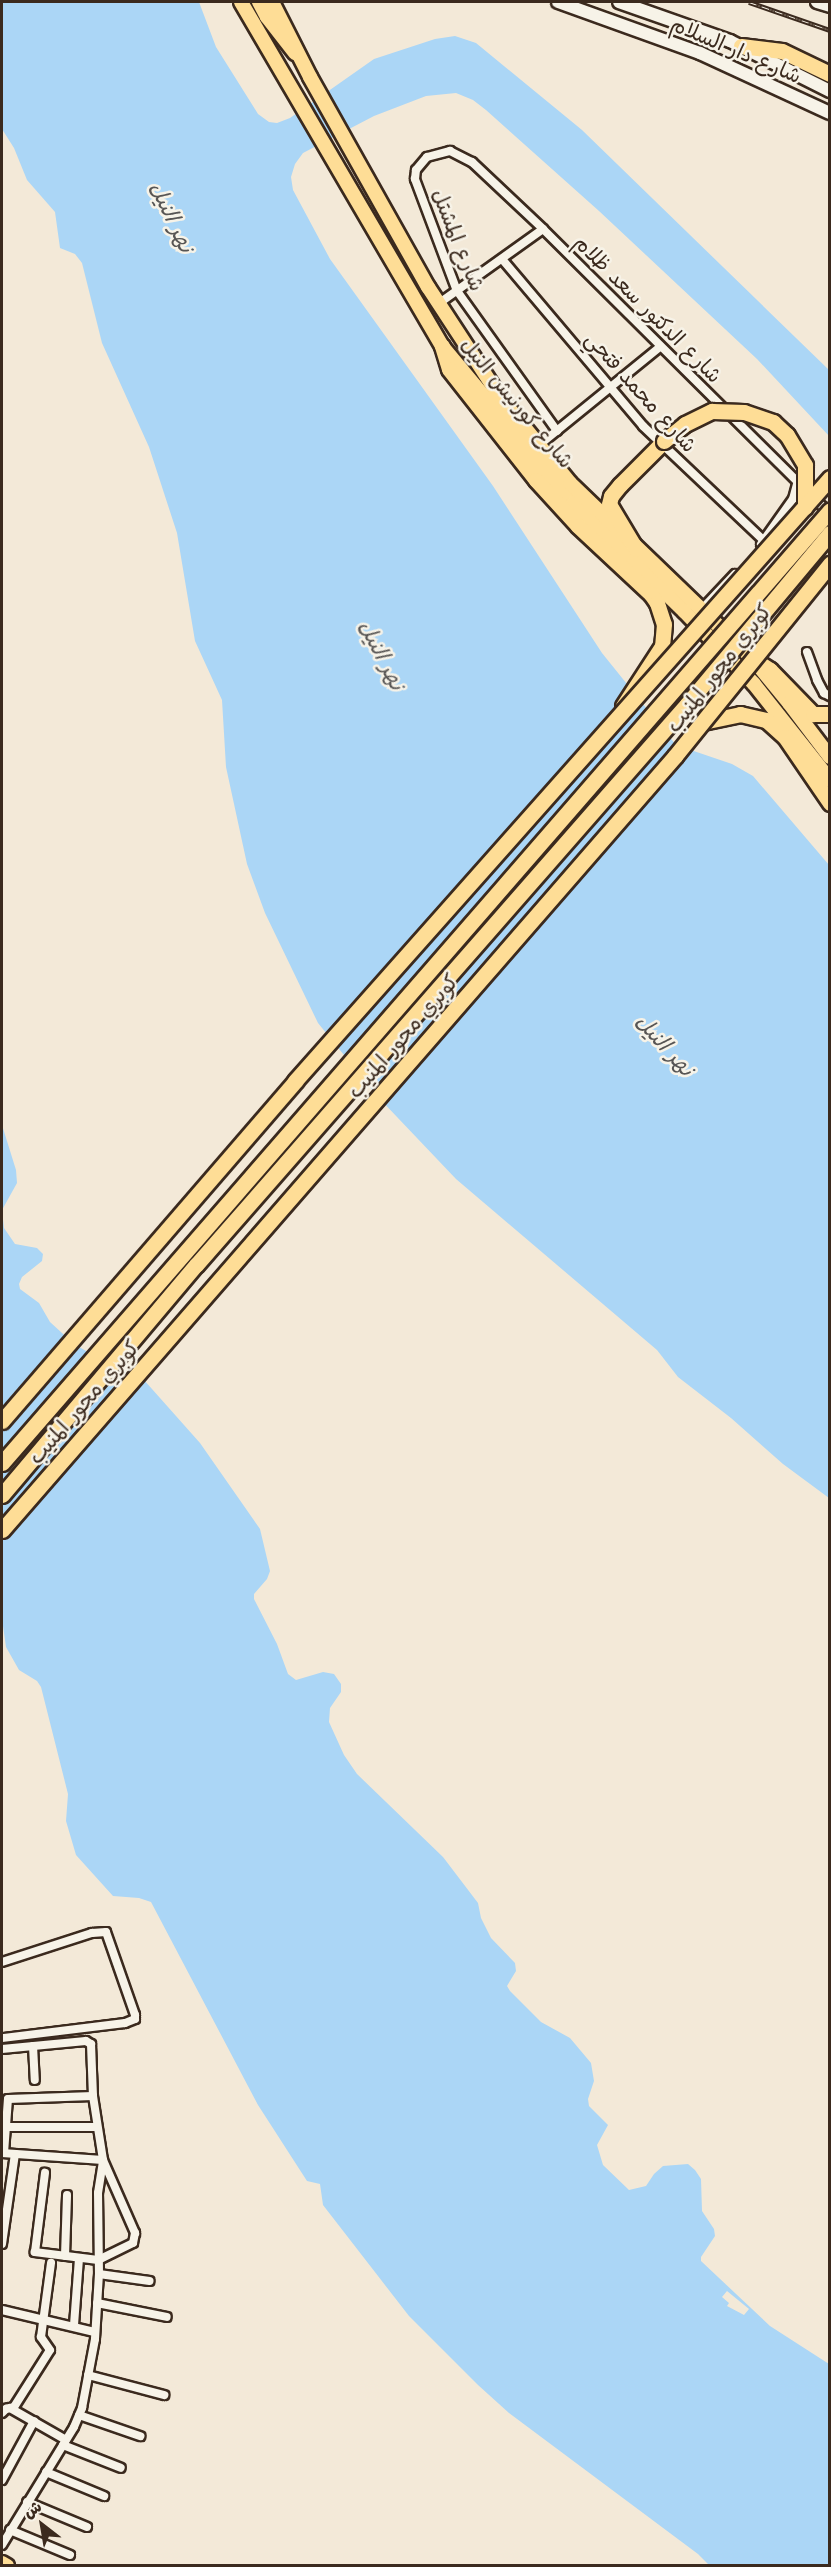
<!DOCTYPE html>
<html>
<head>
<meta charset="utf-8">
<style>
	body { margin:0 }
	#map { position:relative; width:831px; height:2567px; overflow:hidden; background:#f3e9d8; font-family:"Shantell Sans","Playpen Sans Arabic",sans-serif }
	div>[style] { position:absolute }
	.water>* { inset:0; background:#abd6f6 }
	.pier>* { inset:0; background:#f3e9d8 }
	.roads { filter:drop-shadow(2px 0 #3b2a1e) drop-shadow(-2px 0 #3b2a1e) drop-shadow(0 2px #3b2a1e) drop-shadow(0 -2px #3b2a1e) }
	.minor>* { height:8px; margin:-4px; padding:0 4px; transform-origin:4px; border-radius:4px; background:#f7f3e8 }
	.secondary>* { height:12px; margin:-6px; padding:0 6px; transform-origin:6px; border-radius:6px; background:#f7f3e8 }
	.primary>* { height:14px; margin:-7px; padding:0 7px; transform-origin:7px; border-radius:7px; background:#fedd96 }
	.trunk>* { height:14px; margin:-7px; padding:0 7px; transform-origin:7px; border-radius:7px; background:#fedd96 }
	.motorway>* { height:15px; margin:-7.5px; padding:0 7.5px; transform-origin:7.5px; border-radius:7.5px; background:#fedd96 }
	.rail>* { height:4.5px; margin-top:-2.25px; transform-origin:0; background:repeating-linear-gradient(90deg,#f7f3e8 0 7px,#3b2a1e 0 14px); box-sizing:border-box; border-block:2px solid #3b2a1e }
	.bridges { filter:drop-shadow(2px 0 #3b2a1e) drop-shadow(-2px 0 #3b2a1e) drop-shadow(0 2px #3b2a1e) drop-shadow(0 -2px #3b2a1e) }
	.motorway-bridge>* { height:15px; margin:-7.5px; padding:0 7.5px; transform-origin:7.5px; border-radius:7.5px; background:#fedd96 }
	span { translate:-50% -50%; white-space:nowrap; text-align:center; line-height:1.15; -webkit-text-stroke:5px #f7f3e8; paint-order:stroke }
	.street-label { font-size:21px; color:#3b2a1e }
	.water-label { font-size:22px; color:#575554; font-style:italic }
	.frame { position:absolute; inset:0; border:3px solid #3b2a1e; pointer-events:none }
	.north { position:absolute; left:12px; top:2495px; width:60px; height:60px; -webkit-text-stroke:4px #f7f3e8; paint-order:stroke; rotate:329deg; font-size:16px; font-weight:700; line-height:24px; text-align:center; color:#3b2a1e }
	.north::after { content:''; display:block; margin:auto; width:21px; height:27px; background:#3b2a1e; clip-path:polygon(50% 0,100% 100%,50% 72%,0 100%) }
</style>
</head>
<body>
<div id="map">
	<div class="water">
		<div style="clip-path:polygon(2px 2px,199px 2px,216px 47px,258px 114px,269px 122px,277px 123px,290px 118px,374px 59px,435px 39px,455px 36px,476px 43px,582px 130px,829px 370px,829px 436px,757px 359px,599px 211px,486px 110px,473px 100px,456px 93px,426px 96px,374px 116px,303px 153px,295px 164px,291px 177px,293px 190px,330px 259px,493px 486px,602px 653px,676px 745px,732px 764px,753px 776px,829px 865px,829px 1498px,783px 1464px,731px 1418px,678px 1377px,657px 1350px,456px 1179px,378px 1097px,318px 1023px,265px 913px,247px 864px,226px 767px,222px 700px,195px 641px,177px 533px,149px 447px,102px 343px,82px 263px,75px 254px,60px 248px,55px 212px,27px 180px,14px 148px,2px 129px)"></div>
		<div style="clip-path:polygon(2px 1125px,16px 1170px,17px 1183px,2px 1210px,4px 1228px,15px 1244px,37px 1248px,43px 1254px,42px 1261px,22px 1277px,19px 1284px,20px 1289px,39px 1303px,50px 1322px,74px 1344px,117px 1369px,144px 1380px,200px 1443px,260px 1529px,270px 1571px,267px 1579px,254px 1594px,254px 1599px,277px 1644px,288px 1674px,296px 1680px,323px 1672px,334px 1674px,341px 1684px,341px 1692px,330px 1708px,329px 1722px,344px 1755px,357px 1774px,443px 1857px,478px 1903px,481px 1918px,491px 1938px,515px 1963px,516px 1971px,507px 1986px,510px 1991px,541px 2022px,570px 2038px,591px 2063px,594px 2081px,588px 2099px,589px 2106px,608px 2125px,597px 2145px,603px 2165px,629px 2190px,646px 2186px,654px 2174px,663px 2166px,688px 2164px,695px 2170px,701px 2179px,702px 2211px,714px 2229px,715px 2236px,701px 2257px,701px 2261px,770px 2326px,829px 2364px,829px 2565px,709px 2565px,698px 2554px,509px 2413px,478px 2385px,409px 2316px,323px 2205px,320px 2184px,307px 2181px,258px 2105px,151px 1902px,139px 1898px,113px 1896px,76px 1855px,66px 1821px,68px 1794px,41px 1687px,37px 1681px,19px 1670px,6px 1647px,2px 1619px)"></div>
	</div>
	<div class="pier">
		<div style="clip-path:polygon(727px 2291px,749px 2309px,744px 2315px,727px 2306px,729px 2303px,722px 2297px)"></div>
	</div>
	<div class="roads">
		<div class="minor">
			<div style="left:502px;top:259px;width:219px;rotate:49.8deg"></div>
			<div style="left:643px;top:426px;width:167px;rotate:43.5deg"></div>
			<div style="left:438px;top:304px;width:129px;rotate:-35.5deg"></div>
			<div style="left:557px;top:431px;width:172px;rotate:-125.5deg"></div>
			<div style="left:457px;top:291px;width:120px;rotate:-110.6deg"></div>
			<div style="left:415px;top:179px;width:9px;rotate:-84deg"></div>
			<div style="left:416px;top:170px;width:17px;rotate:-50deg"></div>
			<div style="left:427px;top:157px;width:24px;rotate:-15deg"></div>
			<div style="left:450px;top:151px;width:25px;rotate:27deg"></div>
			<div style="left:472px;top:162px;width:98px;rotate:43.3deg"></div>
			<div style="left:543px;top:229px;width:404px;rotate:44.8deg"></div>
			<div style="left:538px;top:446px;width:157px;rotate:-39.1deg"></div>
			<div style="left:761px;top:544px;width:55px;rotate:-54.6deg"></div>
			<div style="left:793px;top:499px;width:16px;rotate:-75deg"></div>
			<div style="left:702px;top:609px;width:48px;rotate:-46.7deg"></div>
			<div style="left:807px;top:652px;width:30px;rotate:70deg"></div>
			<div style="left:817px;top:680px;width:15px;rotate:62deg"></div>
			<div style="left:824px;top:693px;width:7px;rotate:27deg"></div>
			<div style="left:2px;top:1962px;width:95px;rotate:-17.9deg"></div>
			<div style="left:92px;top:1933px;width:14px;rotate:-4deg"></div>
			<div style="left:106px;top:1932px;width:88px;rotate:70.7deg"></div>
			<div style="left:135px;top:2015px;width:4px;rotate:90deg"></div>
			<div style="left:135px;top:2019px;width:11px;rotate:158deg"></div>
			<div style="left:125px;top:2023px;width:124px;rotate:173deg"></div>
			<div style="left:33px;top:2046px;width:34px;rotate:87deg"></div>
			<div style="left:2px;top:2049px;width:84px;rotate:-5.4deg"></div>
			<div style="left:86px;top:2041px;width:6px;rotate:31deg"></div>
			<div style="left:91px;top:2044px;width:52px;rotate:87.8deg"></div>
			<div style="left:93px;top:2096px;width:65px;rotate:81.1deg"></div>
			<div style="left:103px;top:2160px;width:80px;rotate:66.3deg"></div>
			<div style="left:135px;top:2233px;width:10px;rotate:101deg"></div>
			<div style="left:133px;top:2243px;width:39px;rotate:154deg"></div>
			<div style="left:98px;top:2260px;width:64px;rotate:-172.8deg"></div>
			<div style="left:35px;top:2252px;width:80px;rotate:-82.8deg"></div>
			<div style="left:5px;top:2127px;width:92px"></div>
			<div style="left:2px;top:2153px;width:101px;rotate:4deg"></div>
			<div style="left:4px;top:2153px;width:54px;rotate:-85.8deg"></div>
			<div style="left:8px;top:2099px;width:85px;rotate:-2deg"></div>
			<div style="left:2px;top:2244px;width:91px;rotate:-81.8deg"></div>
			<div style="left:65px;top:2256px;width:61px;rotate:-88.1deg"></div>
			<div style="left:99px;top:2274px;width:51px;rotate:7.8deg"></div>
			<div style="left:97px;top:2303px;width:71px;rotate:11.3deg"></div>
			<div style="left:2px;top:2310px;width:95px;rotate:13.4deg"></div>
			<div style="left:74px;top:2325px;width:67px;rotate:-85.7deg"></div>
			<div style="left:88px;top:2375px;width:79px;rotate:14.7deg"></div>
			<div style="left:10px;top:2408px;width:64px;rotate:29.7deg"></div>
			<div style="left:2px;top:2413px;width:6px;rotate:-45deg"></div>
			<div style="left:6px;top:2409px;width:8px;rotate:-14deg"></div>
			<div style="left:14px;top:2407px;width:67px;rotate:-57.7deg"></div>
			<div style="left:50px;top:2350px;width:16px;rotate:-125deg"></div>
			<div style="left:41px;top:2337px;width:75px;rotate:-82.3deg"></div>
			<div style="left:79px;top:2415px;width:65px;rotate:19deg"></div>
			<div style="left:63px;top:2445px;width:62px;rotate:21.6deg"></div>
			<div style="left:46px;top:2472px;width:63px;rotate:22.5deg"></div>
			<div style="left:2px;top:2480px;width:67px;rotate:-61.5deg"></div>
			<div style="left:27px;top:2502px;width:65px;rotate:22.6deg"></div>
			<div style="left:10px;top:2530px;width:65px;rotate:22.6deg"></div>
			<div style="left:2px;top:2545px;width:138px;rotate:-58.6deg"></div>
			<div style="left:74px;top:2427px;width:21px;rotate:-67deg"></div>
			<div style="left:82px;top:2408px;width:70px;rotate:-79.3deg"></div>
			<div style="left:95px;top:2339px;width:65px;rotate:-86.5deg"></div>
			<div style="left:99px;top:2274px;width:81px;rotate:-90.7deg"></div>
			<div style="left:98px;top:2193px;width:33px;rotate:-81deg"></div>
		</div>
		<div class="secondary">
			<div style="left:558px;top:2px;width:151px;rotate:19.8deg"></div>
			<div style="left:700px;top:53px;width:143px;rotate:24.8deg"></div>
			<div style="left:619px;top:2px;width:118px;rotate:19.4deg"></div>
			<div style="left:730px;top:41px;width:112px;rotate:26.6deg"></div>
			<div style="left:817px;top:2px;width:14px;rotate:17deg"></div>
		</div>
		<div class="primary">
			<div style="left:259px;top:2px;width:17px;rotate:62deg"></div>
			<div style="left:267px;top:17px;width:46px;rotate:52.1deg"></div>
		</div>
		<div class="trunk">
			<div style="left:241px;top:2px;width:398px;rotate:59.7deg"></div>
			<div style="left:442px;top:346px;width:204px;rotate:50.2deg"></div>
			<div style="left:573px;top:503px;width:155px;rotate:44.2deg"></div>
			<div style="left:684px;top:611px;width:101px;rotate:46.2deg"></div>
			<div style="left:754px;top:684px;width:122px;rotate:51.6deg"></div>
			<div style="left:272px;top:2px;width:84px;rotate:63.1deg"></div>
			<div style="left:310px;top:77px;width:241px;rotate:60.7deg"></div>
			<div style="left:428px;top:287px;width:135px;rotate:56.8deg"></div>
			<div style="left:502px;top:400px;width:107px;rotate:50.7deg"></div>
			<div style="left:570px;top:483px;width:254px;rotate:43.9deg"></div>
			<div style="left:753px;top:659px;width:57px;rotate:50.7deg"></div>
			<div style="left:789px;top:703px;width:68px;rotate:52.8deg"></div>
			<div style="left:2px;top:2563px;width:6px;rotate:31deg"></div>
		</div>
		<div class="motorway">
			<div style="left:741px;top:46px;width:41px;rotate:7deg"></div>
			<div style="left:782px;top:51px;width:53px;rotate:25.6deg"></div>
			<div style="left:442px;top:346px;width:24px;rotate:73deg"></div>
			<div style="left:449px;top:369px;width:141px;rotate:51.9deg"></div>
			<div style="left:536px;top:480px;width:62px;rotate:47.6deg"></div>
			<div style="left:578px;top:526px;width:100px;rotate:43deg"></div>
			<div style="left:651px;top:594px;width:11px;rotate:56deg"></div>
			<div style="left:657px;top:603px;width:22px;rotate:72deg"></div>
			<div style="left:664px;top:624px;width:22px;rotate:95deg"></div>
			<div style="left:662px;top:646px;width:72px;rotate:123deg"></div>
			<div style="left:636px;top:549px;width:52px;rotate:-121deg"></div>
			<div style="left:609px;top:504px;width:8px;rotate:-76deg"></div>
			<div style="left:611px;top:496px;width:14px;rotate:-51deg"></div>
			<div style="left:620px;top:485px;width:62px;rotate:-45deg"></div>
			<div style="left:753px;top:659px;width:20px;rotate:33deg"></div>
			<div style="left:770px;top:670px;width:62px;rotate:45.7deg"></div>
			<div style="left:813px;top:714px;width:17px"></div>
			<div style="left:703px;top:722px;width:38px;rotate:-12deg"></div>
			<div style="left:740px;top:714px;width:27px;rotate:13deg"></div>
			<div style="left:766px;top:720px;width:25px;rotate:42deg"></div>
			<div style="left:785px;top:737px;width:80px;rotate:55.7deg"></div>
		</div>
	</div>
	<div class="rail">
		<div style="left:749px;top:2px;width:86px;rotate:19.1deg"></div>
	</div>
	<div class="bridges">
		<div class="motorway-bridge">
			<div style="left:664px;top:441px;width:27px;rotate:-39deg"></div>
			<div style="left:685px;top:424px;width:30px;rotate:-26deg"></div>
			<div style="left:712px;top:411px;width:32px;rotate:2deg"></div>
			<div style="left:744px;top:412px;width:31px;rotate:19deg"></div>
			<div style="left:773px;top:422px;width:19px;rotate:43deg"></div>
			<div style="left:787px;top:435px;width:35px;rotate:59deg"></div>
			<div style="left:805px;top:465px;width:42px;rotate:90deg"></div>
			<div style="left:2px;top:1421px;width:449px;rotate:-49.2deg"></div>
			<div style="left:295px;top:1081px;width:806px;rotate:-48.42deg"></div>
			<div style="left:2px;top:1463px;width:1262px;rotate:-49.01deg"></div>
			<div style="left:2px;top:1495px;width:301px;rotate:-49.9deg"></div>
			<div style="left:196px;top:1265px;width:746px;rotate:-48.81deg"></div>
			<div style="left:687px;top:704px;width:223px;rotate:-50.1deg"></div>
			<div style="left:2px;top:1530px;width:1026px;rotate:-48.99deg"></div>
			<div style="left:675px;top:756px;width:247px;rotate:-51.1deg"></div>
		</div>
	</div>
	<div class="street-label">
		<span style="left:736px;top:50px;rotate:23deg">شارع دار السلام</span>
		<span style="left:458px;top:240px;rotate:68deg">شارع المشتل</span>
		<span style="left:648px;top:309px;rotate:45deg">شارع الدكتور سعد ظلام</span>
		<span style="left:641px;top:392px;rotate:48deg">شارع محمد فتحي</span>
		<span style="left:517px;top:403px;rotate:50deg">شارع كورنيش النيل</span>
		<span style="left:719px;top:668px;rotate:-52deg">كوبري محور المنيب</span>
		<span style="left:403px;top:1036px;rotate:-49deg">كوبري محور المنيب</span>
		<span style="left:84px;top:1402px;rotate:-49deg">كوبري محور المنيب</span>
	</div>
	<div class="water-label">
		<span style="left:172px;top:217px;rotate:65deg">نهر النيل</span>
		<span style="left:382px;top:655px;rotate:63deg">نهر النيل</span>
		<span style="left:665px;top:1045px;rotate:48deg">نهر النيل</span>
	</div>
	<div class="frame"></div>
	<div class="north">ش</div>
</div>
</body>
</html>
